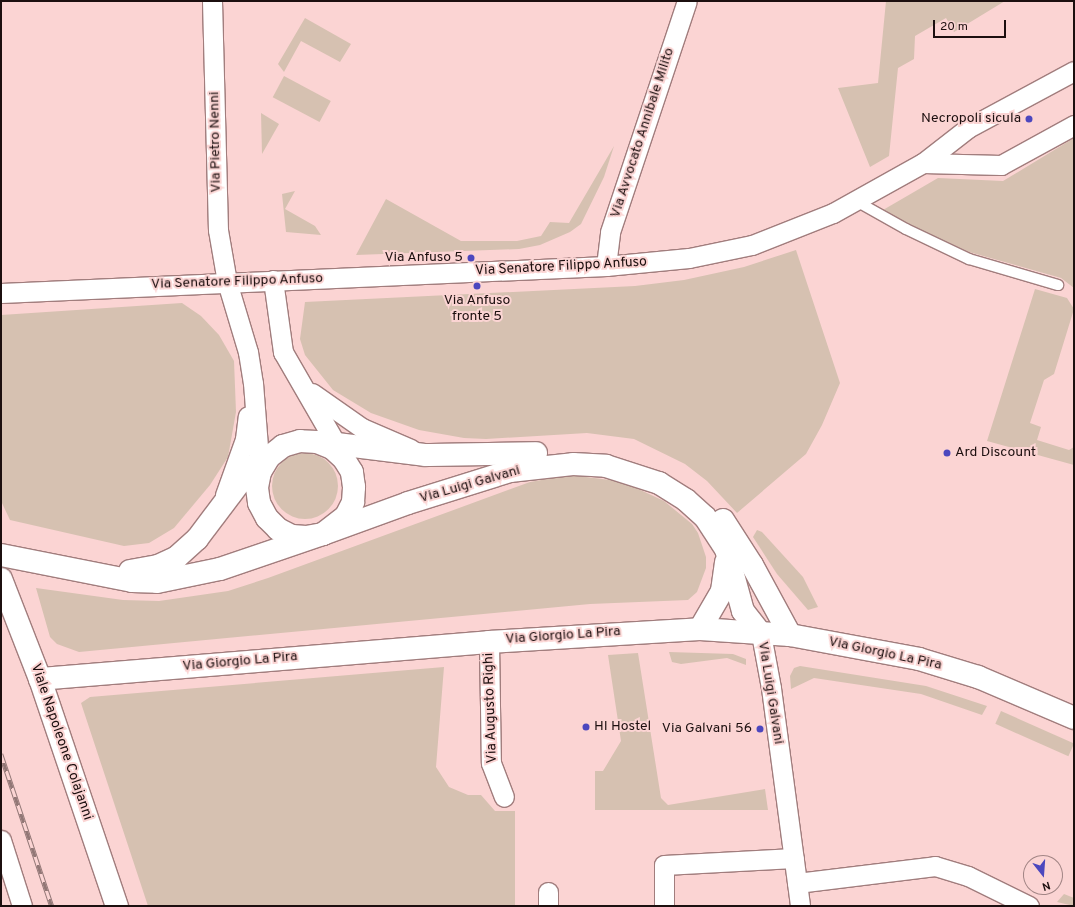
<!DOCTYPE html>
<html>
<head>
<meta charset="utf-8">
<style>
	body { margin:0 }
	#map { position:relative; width:1075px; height:907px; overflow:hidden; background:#fbd4d3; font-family:Overpass,sans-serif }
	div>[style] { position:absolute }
	.green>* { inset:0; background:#d6c1b1; transform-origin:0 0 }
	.round { border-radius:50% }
	.roads { filter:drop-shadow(1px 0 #a17d7d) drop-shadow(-1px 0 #a17d7d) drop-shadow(0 1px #a17d7d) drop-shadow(0 -1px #a17d7d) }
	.lane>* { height:10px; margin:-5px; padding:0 5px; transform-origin:5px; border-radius:5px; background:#fff }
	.street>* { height:19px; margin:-9.5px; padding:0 9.5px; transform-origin:9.5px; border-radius:9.5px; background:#fff }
	.secondary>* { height:22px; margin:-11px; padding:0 11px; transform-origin:11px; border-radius:11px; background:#fff }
	.rail>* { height:4.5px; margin-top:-2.25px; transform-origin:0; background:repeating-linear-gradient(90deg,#fbd4d3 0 9px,#927776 0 18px); box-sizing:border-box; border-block:1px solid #927776 }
	.dots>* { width:11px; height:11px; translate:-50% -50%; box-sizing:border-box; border:2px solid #fbd4d3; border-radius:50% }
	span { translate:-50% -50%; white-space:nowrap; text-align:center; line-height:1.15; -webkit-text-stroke:4px #fbd4d3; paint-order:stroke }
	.poi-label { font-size:14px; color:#1c0f0f }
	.right { translate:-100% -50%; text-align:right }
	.left { translate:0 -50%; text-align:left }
	.street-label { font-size:14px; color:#1c0f0f }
	.frame { position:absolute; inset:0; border:2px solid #1c0f0f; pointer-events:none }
	.north { position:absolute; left:1023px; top:855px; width:40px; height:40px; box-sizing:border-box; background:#fbd4d3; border:1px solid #a28585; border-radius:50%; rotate:163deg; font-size:11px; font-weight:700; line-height:16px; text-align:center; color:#1c0f0f }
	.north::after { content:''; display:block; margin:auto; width:14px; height:18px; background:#4c47be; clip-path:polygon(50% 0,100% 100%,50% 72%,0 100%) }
	.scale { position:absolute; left:933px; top:20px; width:73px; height:18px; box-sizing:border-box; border:2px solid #1c0f0f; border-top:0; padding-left:5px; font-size:12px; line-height:14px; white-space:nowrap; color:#1c0f0f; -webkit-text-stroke:3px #fbd4d3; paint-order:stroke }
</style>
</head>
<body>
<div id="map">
	<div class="green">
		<div style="clip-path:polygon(886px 1px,1005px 1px,954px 32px,946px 18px,915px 36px,914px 59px,898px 68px,889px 156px,870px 167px,838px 88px,878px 83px)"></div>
		<div style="clip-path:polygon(305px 18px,351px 44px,340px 62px,301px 41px,284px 72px,278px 64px)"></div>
		<div style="left:284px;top:76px;width:53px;height:24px;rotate:28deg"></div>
		<div style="clip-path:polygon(261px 113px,279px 124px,262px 154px)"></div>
		<div style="clip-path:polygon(1074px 138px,1074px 288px,1061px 278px,969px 252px,918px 229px,883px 210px,938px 178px,1003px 181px)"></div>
		<div style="clip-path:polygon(614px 146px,604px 177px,581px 224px,570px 232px,540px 245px,519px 249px,356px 255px,386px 199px,461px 241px,517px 241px,541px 236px,550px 222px,569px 223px)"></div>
		<div style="clip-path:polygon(295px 191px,285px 209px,315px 226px,321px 235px,286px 232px,282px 194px)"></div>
		<div style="clip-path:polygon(796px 250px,840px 383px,822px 425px,806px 454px,737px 513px,707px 481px,685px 464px,634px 439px,587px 433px,486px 439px,464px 438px,419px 430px,371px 413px,333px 390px,305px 355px,300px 339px,305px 302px,635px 286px,684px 280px,744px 267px)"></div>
		<div style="clip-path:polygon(1035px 289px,1067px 298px,1074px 309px,1054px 374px,1044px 380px,1030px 423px,1041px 427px,1037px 440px,1069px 450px,1074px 447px,1074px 465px,987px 441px)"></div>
		<div style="clip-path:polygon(182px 303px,201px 316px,219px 335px,234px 361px,236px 412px,228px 457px,210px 485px,174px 528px,149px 543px,124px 546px,10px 520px,1px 501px,1px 315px)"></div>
		<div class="round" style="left:272px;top:453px;width:66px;height:66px"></div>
		<div style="clip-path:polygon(570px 475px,610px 480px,634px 487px,664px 501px,692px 524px,698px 533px,706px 557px,706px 568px,697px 592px,688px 600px,590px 604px,79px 652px,57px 644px,50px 637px,36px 588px,123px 600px,159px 601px,228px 591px,268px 578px,530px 482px)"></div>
		<div style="clip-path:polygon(757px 530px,762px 532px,803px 577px,818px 607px,808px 610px,777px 574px,753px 537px)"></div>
		<div style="clip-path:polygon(669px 652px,733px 654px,746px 659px,746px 665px,727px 658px,681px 664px,672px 662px)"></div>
		<div style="clip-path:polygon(638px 653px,661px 798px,668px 805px,765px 789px,768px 810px,595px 810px,595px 771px,603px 771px,621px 741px,608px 655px)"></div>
		<div style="clip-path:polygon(800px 666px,926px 686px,987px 706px,982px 715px,921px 694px,814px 678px,791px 689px,790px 676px,794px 668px)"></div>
		<div style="clip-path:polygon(444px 667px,436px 767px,449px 787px,468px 795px,481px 795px,495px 811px,515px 811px,515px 906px,148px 906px,81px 703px,90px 697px)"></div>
		<div style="left:1001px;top:711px;width:80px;height:14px;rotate:24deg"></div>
		<div style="clip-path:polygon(1064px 894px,1074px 898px,1074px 906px,1057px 902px)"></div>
	</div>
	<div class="roads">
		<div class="lane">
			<div style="left:856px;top:201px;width:57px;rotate:29.2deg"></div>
			<div style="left:906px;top:229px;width:70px;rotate:25.5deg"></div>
			<div style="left:969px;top:259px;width:93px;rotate:16.3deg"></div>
		</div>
		<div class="street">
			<div style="left:212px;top:1px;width:229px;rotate:88.5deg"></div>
			<div style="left:218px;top:230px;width:53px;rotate:80.2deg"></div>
			<div style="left:227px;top:282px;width:73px;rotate:73.3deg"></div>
			<div style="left:248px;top:352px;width:31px;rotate:81deg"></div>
			<div style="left:253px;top:383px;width:89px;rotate:85.5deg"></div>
			<div style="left:923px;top:163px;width:78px;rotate:1.5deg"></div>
			<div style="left:1001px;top:165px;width:83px;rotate:-28.7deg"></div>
			<div style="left:606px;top:266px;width:34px;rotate:-83deg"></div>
			<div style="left:610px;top:232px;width:243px;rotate:-71.6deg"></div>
			<div style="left:273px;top:280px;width:73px;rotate:82.1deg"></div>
			<div style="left:283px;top:352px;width:118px;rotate:60deg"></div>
			<div style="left:1px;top:293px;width:606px;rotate:-2.56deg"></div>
			<div style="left:606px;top:266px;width:83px;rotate:-5.5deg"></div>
			<div style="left:689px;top:258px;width:64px;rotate:-11.7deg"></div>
			<div style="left:752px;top:245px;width:87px;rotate:-21.6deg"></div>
			<div style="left:833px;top:213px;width:103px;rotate:-29.1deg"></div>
			<div style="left:923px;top:163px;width:57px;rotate:-37.9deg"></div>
			<div style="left:968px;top:128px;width:120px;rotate:-28.3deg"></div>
			<div style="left:312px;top:393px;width:61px;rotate:35deg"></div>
			<div style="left:362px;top:428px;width:53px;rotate:23.2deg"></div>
			<div style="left:225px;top:495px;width:59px;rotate:-70.3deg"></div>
			<div style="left:245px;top:439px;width:23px;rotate:-83deg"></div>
			<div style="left:761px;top:634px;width:55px;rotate:79.5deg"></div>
			<div style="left:771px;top:688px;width:220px;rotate:82.4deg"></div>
			<div style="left:489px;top:642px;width:121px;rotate:89.1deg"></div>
			<div style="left:491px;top:763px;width:36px;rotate:69deg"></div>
			<div style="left:1px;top:840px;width:69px;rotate:72.3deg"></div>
			<div style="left:797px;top:883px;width:139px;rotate:-7deg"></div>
			<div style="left:935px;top:866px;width:34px;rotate:17deg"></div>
			<div style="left:968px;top:876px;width:68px;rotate:26.2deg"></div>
			<div style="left:548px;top:892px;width:14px;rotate:90deg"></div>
			<div style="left:664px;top:906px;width:41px;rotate:-90deg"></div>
			<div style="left:664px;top:865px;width:130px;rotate:-3.1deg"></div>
		</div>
		<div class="secondary">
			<div style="left:321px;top:442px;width:106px;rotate:7.1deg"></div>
			<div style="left:426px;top:455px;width:110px;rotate:-1deg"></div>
			<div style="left:723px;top:520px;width:54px;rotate:57.2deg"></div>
			<div style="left:752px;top:565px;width:80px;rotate:61.5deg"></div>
			<div style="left:1px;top:555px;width:134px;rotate:11.2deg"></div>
			<div style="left:132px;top:581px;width:25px;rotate:2deg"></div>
			<div style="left:157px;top:582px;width:64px;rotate:-11.7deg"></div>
			<div style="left:220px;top:569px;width:109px;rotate:-18.8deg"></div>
			<div style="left:323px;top:534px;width:29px;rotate:-38deg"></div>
			<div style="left:346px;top:516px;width:16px;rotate:-63deg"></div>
			<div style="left:353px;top:502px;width:15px;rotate:-86deg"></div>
			<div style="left:354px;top:487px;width:15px;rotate:-98deg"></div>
			<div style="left:352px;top:472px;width:15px;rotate:-122deg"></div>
			<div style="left:344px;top:459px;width:16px;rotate:-137deg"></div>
			<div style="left:332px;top:448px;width:16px;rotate:-158deg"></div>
			<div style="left:317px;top:442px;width:17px;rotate:-177deg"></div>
			<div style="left:300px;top:441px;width:18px;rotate:164deg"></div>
			<div style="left:283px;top:446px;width:18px;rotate:142deg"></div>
			<div style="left:269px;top:457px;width:17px;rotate:121deg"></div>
			<div style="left:260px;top:472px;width:16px;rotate:101deg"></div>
			<div style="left:257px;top:488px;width:15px;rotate:82deg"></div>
			<div style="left:259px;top:503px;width:17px;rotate:62deg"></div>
			<div style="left:267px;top:518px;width:16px;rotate:45deg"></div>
			<div style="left:278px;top:529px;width:16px;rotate:27deg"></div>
			<div style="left:292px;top:536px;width:14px;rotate:4deg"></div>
			<div style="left:306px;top:537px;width:17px;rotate:-10deg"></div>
			<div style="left:323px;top:534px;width:90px;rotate:-20deg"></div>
			<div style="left:408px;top:503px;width:107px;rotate:-17.4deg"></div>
			<div style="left:510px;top:471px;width:63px;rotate:-6.3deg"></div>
			<div style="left:573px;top:464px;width:33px;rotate:3deg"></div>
			<div style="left:606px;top:466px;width:56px;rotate:17.8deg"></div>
			<div style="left:659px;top:483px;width:32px;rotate:32deg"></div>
			<div style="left:686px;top:500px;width:25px;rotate:42deg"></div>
			<div style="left:705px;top:517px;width:38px;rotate:57deg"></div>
			<div style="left:726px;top:549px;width:64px;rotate:74.7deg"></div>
			<div style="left:743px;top:611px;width:29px;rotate:52deg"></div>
			<div style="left:130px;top:571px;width:28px;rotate:-10deg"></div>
			<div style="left:158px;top:566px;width:21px;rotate:-25deg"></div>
			<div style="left:177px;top:557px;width:27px;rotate:-42deg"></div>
			<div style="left:197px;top:539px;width:81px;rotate:-53deg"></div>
			<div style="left:246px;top:474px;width:23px;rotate:-43deg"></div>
			<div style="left:1px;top:579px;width:107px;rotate:68.7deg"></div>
			<div style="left:40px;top:679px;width:240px;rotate:71.3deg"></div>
			<div style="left:700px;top:629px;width:44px;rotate:-59.9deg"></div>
			<div style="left:722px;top:591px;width:29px;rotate:-82deg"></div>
			<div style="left:40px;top:679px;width:451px;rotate:-4.7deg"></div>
			<div style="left:489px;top:642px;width:211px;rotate:-3.5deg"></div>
			<div style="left:700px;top:629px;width:90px;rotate:3.8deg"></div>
			<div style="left:790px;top:635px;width:131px;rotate:10.5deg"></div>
			<div style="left:919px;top:659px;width:62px;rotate:17deg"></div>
			<div style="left:978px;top:677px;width:104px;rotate:23.1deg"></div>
		</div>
	</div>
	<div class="rail">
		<div style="left:1px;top:754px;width:160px;rotate:71.5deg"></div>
	</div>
	<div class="dots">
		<div style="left:1029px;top:119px;background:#4c47be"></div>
		<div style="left:471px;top:258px;background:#4c47be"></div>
		<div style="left:477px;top:286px;background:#4c47be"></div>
		<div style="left:947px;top:453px;background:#4c47be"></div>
		<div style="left:586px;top:727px;background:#4c47be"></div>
		<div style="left:760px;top:729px;background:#4c47be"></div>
	</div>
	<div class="poi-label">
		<span class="right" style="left:1021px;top:119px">Necropoli sicula</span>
		<span class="right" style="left:463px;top:258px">Via Anfuso 5</span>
		<span style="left:477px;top:309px">Via Anfuso<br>fronte 5</span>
		<span class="left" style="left:955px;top:453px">Ard Discount</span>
		<span class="left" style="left:594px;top:727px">HI Hostel</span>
		<span class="right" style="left:752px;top:729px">Via Galvani 56</span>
	</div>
	<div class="street-label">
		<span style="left:643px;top:133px;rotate:-72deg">Via Avvocato Annibale Milito</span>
		<span style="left:216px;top:142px;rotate:-91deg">Via Pietro Nenni</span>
		<span style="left:561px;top:267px;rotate:-3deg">Via Senatore Filippo Anfuso</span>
		<span style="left:237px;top:282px;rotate:-2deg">Via Senatore Filippo Anfuso</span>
		<span style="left:470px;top:485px;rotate:-16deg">Via Luigi Galvani</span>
		<span style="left:563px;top:636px;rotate:-4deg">Via Giorgio La Pira</span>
		<span style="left:885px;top:654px;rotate:12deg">Via Giorgio La Pira</span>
		<span style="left:240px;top:662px;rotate:-5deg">Via Giorgio La Pira</span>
		<span style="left:770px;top:693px;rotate:81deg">Via Luigi Galvani</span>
		<span style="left:491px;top:708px;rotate:-92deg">Via Augusto Righi</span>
		<span style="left:61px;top:742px;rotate:71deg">Viale Napoleone Colajanni</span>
	</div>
	<div class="frame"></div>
	<div class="north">N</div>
	<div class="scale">20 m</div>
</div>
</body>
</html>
